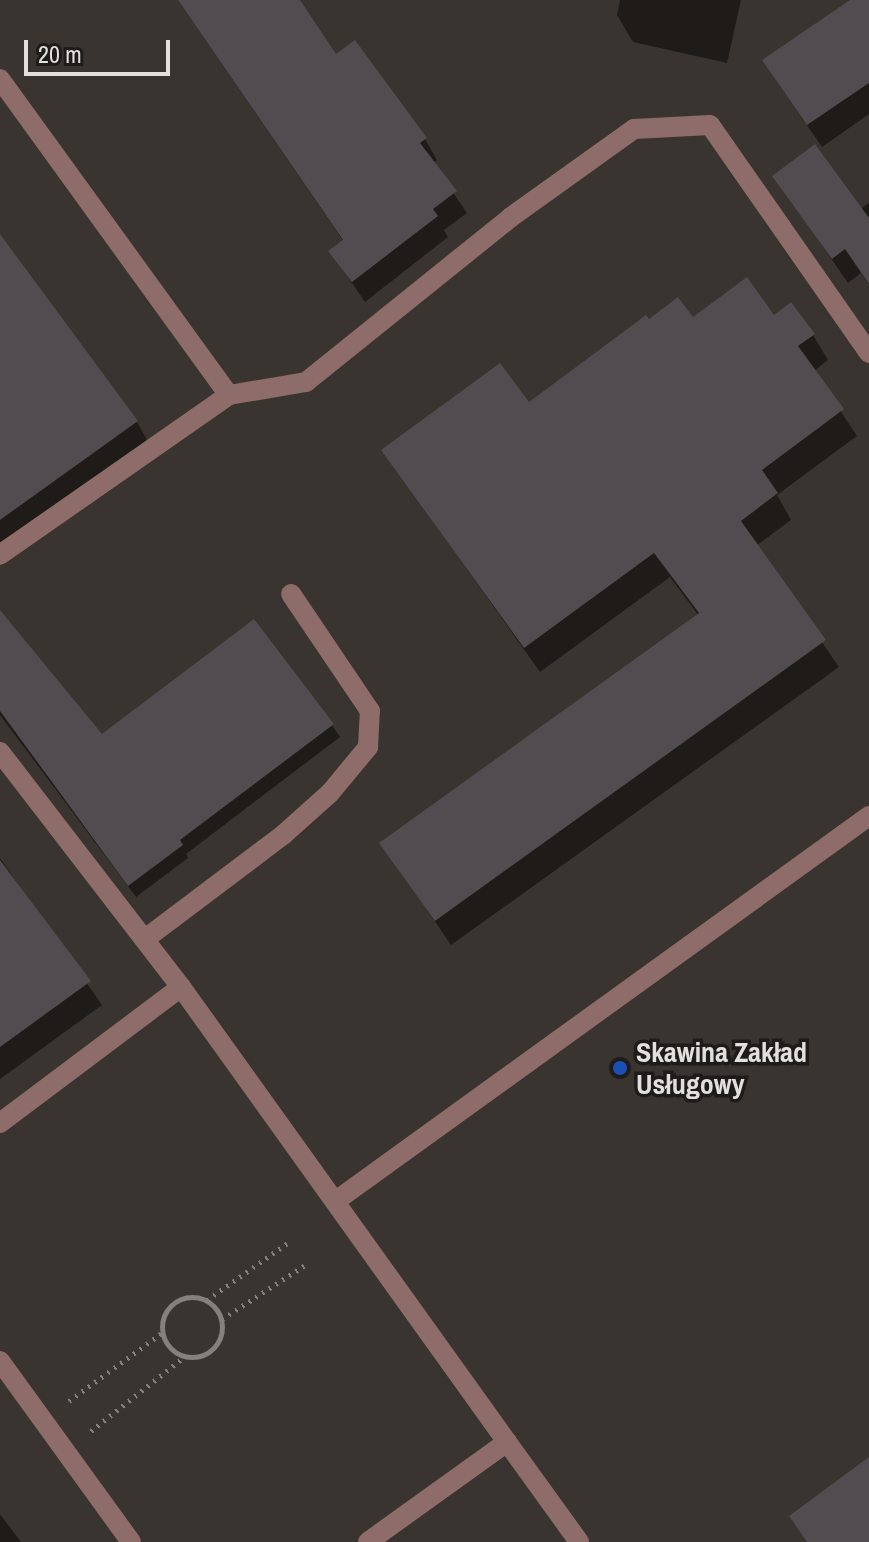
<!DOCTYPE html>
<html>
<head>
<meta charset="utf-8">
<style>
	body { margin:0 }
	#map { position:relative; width:869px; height:1542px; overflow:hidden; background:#39342f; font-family:"Archivo Narrow",sans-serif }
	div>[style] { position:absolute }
	.shadow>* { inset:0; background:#0007 }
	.building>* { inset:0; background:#524b4f }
	.path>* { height:5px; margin-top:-2.5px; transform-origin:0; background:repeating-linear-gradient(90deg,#84807b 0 2px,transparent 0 8px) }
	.path>.ring { margin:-2.5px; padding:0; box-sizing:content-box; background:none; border:5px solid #84807b; border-radius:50% }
	.minor>* { height:20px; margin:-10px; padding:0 10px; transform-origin:10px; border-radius:10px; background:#8e6c6a }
	.dots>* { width:22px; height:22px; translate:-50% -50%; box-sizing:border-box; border:4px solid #1e1c1a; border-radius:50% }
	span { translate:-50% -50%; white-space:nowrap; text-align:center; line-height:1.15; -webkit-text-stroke:7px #1e1c1a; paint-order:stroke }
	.poi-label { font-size:28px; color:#e2dfdc; font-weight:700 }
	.left { translate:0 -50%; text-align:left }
	.scale { position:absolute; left:24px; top:40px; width:146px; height:36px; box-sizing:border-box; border:4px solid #e2dfdc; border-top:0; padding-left:10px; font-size:24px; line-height:28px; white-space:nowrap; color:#e2dfdc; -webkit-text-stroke:6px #1e1c1a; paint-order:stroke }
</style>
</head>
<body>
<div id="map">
	<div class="shadow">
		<div style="clip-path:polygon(178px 0,297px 0,336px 57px,354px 43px,425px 139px,437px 160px,433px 163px,467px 213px,444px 230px,448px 237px,365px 302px,331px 252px,344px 242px)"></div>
		<div style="clip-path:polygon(620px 0,741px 0,727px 63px,633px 42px,617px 15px)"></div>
		<div style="clip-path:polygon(854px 0,869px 0,869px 114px,822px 147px,778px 83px)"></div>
		<div style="clip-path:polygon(774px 176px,860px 209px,869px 203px,869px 285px,861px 273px,848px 283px)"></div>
		<div style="clip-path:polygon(0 237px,137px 422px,152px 449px,0 555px)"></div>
		<div style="clip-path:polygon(774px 318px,813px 335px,828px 360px,814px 371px,857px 436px,777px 495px,791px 520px,756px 546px,839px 667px,451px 945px,382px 843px,699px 616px,670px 577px,540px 672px,383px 451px,528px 405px,649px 322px)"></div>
		<div style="clip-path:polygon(0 641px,101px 737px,332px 725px,340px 737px,186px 854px,188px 858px,136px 897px,0 715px)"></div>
		<div style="clip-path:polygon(0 858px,102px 1005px,0 1079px)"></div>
		<div style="clip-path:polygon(0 1514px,21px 1542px,0 1542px)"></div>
	</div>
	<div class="building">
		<div style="clip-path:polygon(178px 0,300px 0,336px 54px,355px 40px,427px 138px,420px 143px,457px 191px,433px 209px,438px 216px,352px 282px,328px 251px,343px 240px)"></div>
		<div style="clip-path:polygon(850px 0,869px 0,869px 83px,807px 125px,762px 60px)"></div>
		<div style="clip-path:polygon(815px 144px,869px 218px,869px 284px,845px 249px,832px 259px,772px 176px)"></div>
		<div style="clip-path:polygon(0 234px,138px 421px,0 520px)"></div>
		<div style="clip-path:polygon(747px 277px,774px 315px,791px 302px,815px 334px,798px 346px,844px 409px,762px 470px,778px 493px,741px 521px,826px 640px,435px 921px,379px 843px,699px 613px,654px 553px,524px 648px,381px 450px,500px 363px,529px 402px,646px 315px,649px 319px,678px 297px,693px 317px)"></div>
		<div style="clip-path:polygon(0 610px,102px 734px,254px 619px,334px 724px,180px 840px,183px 845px,128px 886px,0 711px)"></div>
		<div style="clip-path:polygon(0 860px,91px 981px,0 1047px)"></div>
		<div style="clip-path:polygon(869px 1457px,869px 1542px,807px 1542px,789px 1516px)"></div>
	</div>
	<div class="path">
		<div class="ring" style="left:162px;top:1297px;width:55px;height:55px"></div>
		<div style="left:207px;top:1300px;width:100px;rotate:-35.3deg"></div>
		<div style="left:222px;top:1319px;width:99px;rotate:-33deg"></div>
		<div style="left:69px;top:1401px;width:115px;rotate:-36.2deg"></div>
		<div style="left:91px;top:1431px;width:119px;rotate:-38.5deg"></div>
	</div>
	<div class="minor">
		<div style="left:0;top:79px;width:390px;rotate:54.1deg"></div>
		<div style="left:229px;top:395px;width:279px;rotate:145.1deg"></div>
		<div style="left:229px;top:395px;width:78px;rotate:-9.6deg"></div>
		<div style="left:306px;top:382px;width:263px;rotate:-38.8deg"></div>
		<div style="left:511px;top:217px;width:151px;rotate:-35.6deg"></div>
		<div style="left:634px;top:129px;width:76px;rotate:-3deg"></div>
		<div style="left:710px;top:125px;width:278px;rotate:55.1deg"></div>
		<div style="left:0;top:752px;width:297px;rotate:52.4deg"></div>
		<div style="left:145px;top:939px;width:173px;rotate:-37deg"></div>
		<div style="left:283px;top:835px;width:63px;rotate:-41.8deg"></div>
		<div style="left:330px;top:793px;width:60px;rotate:-50.4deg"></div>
		<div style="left:368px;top:747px;width:36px;rotate:-87deg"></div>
		<div style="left:370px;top:711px;width:141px;rotate:-124deg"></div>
		<div style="left:0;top:1123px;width:226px;rotate:-36.9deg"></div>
		<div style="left:181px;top:987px;width:560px;rotate:54.38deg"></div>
		<div style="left:507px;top:1442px;width:171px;rotate:144.3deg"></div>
		<div style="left:337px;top:1200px;width:656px;rotate:-35.82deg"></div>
		<div style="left:0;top:1361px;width:223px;rotate:54.1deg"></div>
		<div style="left:507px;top:1442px;width:123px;rotate:54.2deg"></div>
	</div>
	<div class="dots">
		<div style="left:620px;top:1068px;background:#1a4fb4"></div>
	</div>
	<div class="poi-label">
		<span class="left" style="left:636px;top:1068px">Skawina Zakład<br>Usługowy</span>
	</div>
	<div class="scale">20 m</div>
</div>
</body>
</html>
